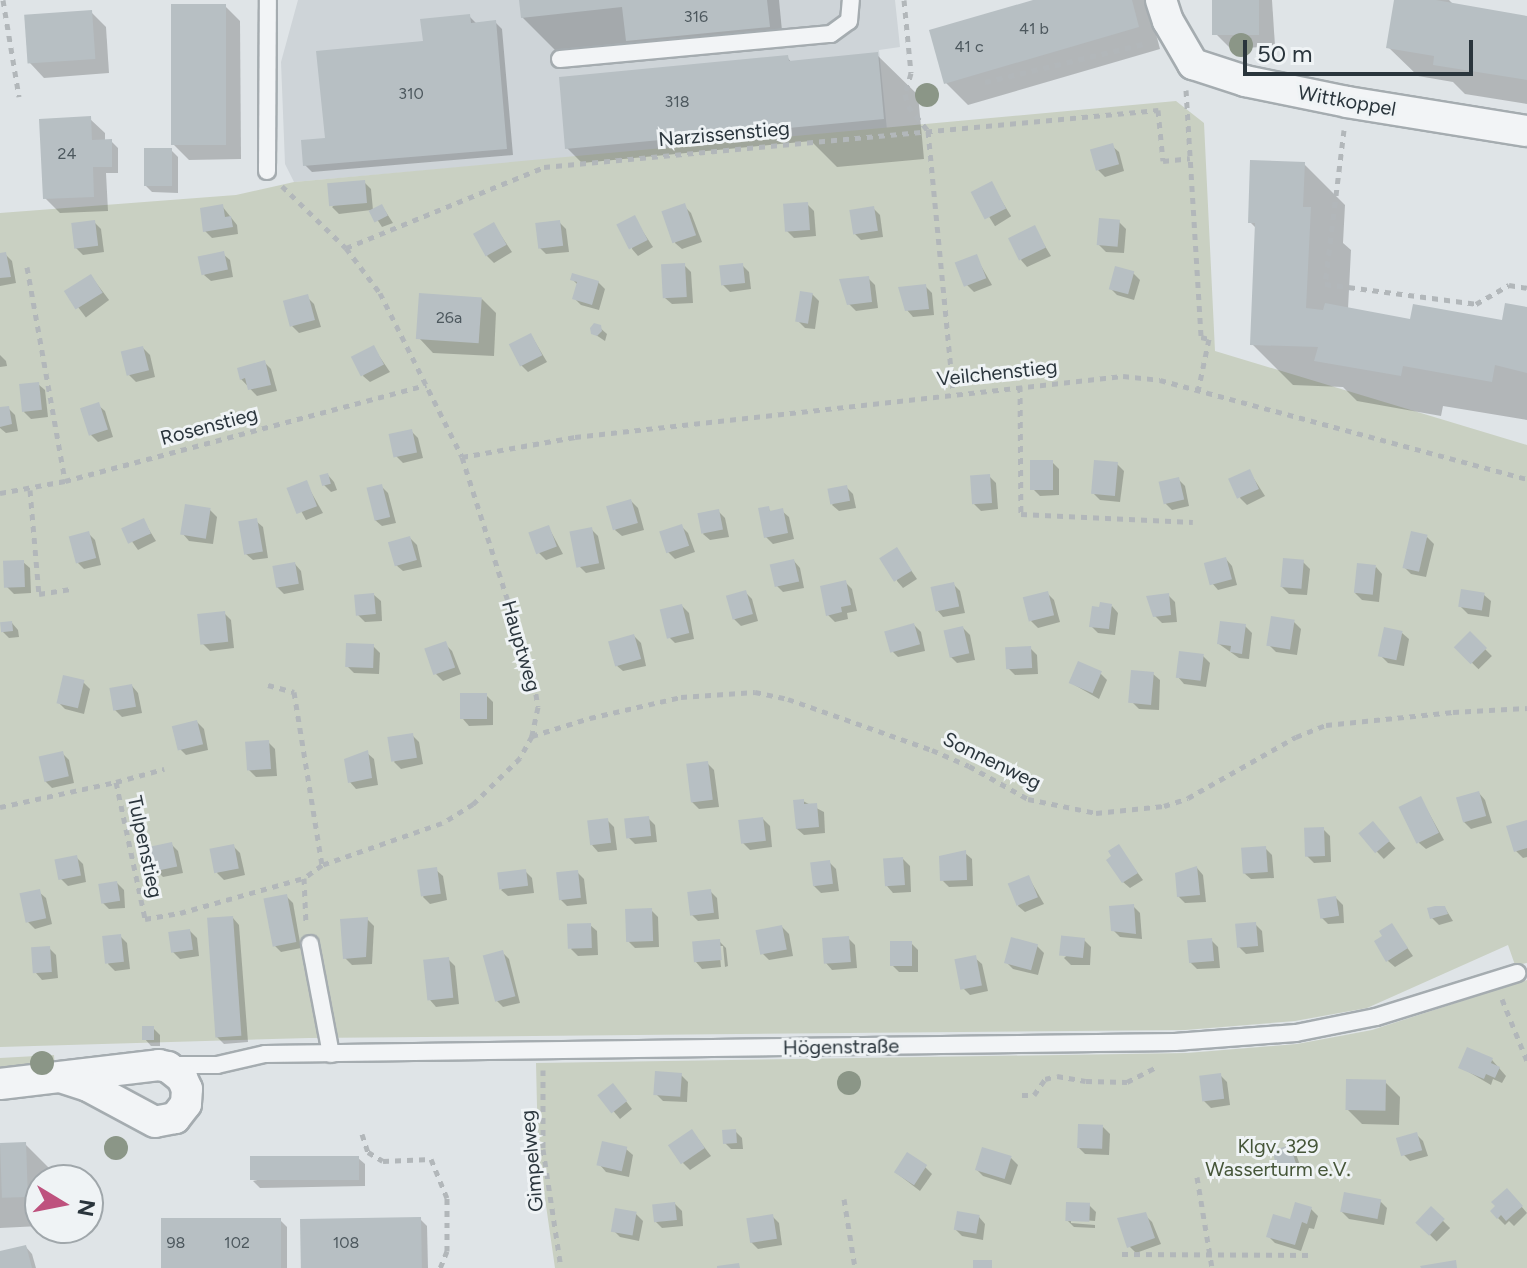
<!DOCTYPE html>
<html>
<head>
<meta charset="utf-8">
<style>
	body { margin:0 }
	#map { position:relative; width:1527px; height:1268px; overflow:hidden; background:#dfe4e7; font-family:Figtree,sans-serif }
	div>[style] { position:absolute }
	.built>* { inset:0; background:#ced4d8 }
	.green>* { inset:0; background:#c9d0c2 }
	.shadow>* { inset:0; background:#0003; transform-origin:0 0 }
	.building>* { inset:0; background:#b7bfc3; transform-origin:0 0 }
	.path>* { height:5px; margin-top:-2.5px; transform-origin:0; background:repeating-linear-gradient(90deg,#b2b7ba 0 6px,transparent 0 12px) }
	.roads { filter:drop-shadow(2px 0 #a5acb0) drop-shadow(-2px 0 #a5acb0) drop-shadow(0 2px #a5acb0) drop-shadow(0 -2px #a5acb0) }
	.service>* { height:16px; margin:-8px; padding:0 8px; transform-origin:8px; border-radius:8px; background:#f2f4f6 }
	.minor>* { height:30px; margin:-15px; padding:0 15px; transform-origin:15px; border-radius:15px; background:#f2f4f6 }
	.trees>* { width:24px; height:24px; margin:-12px; border-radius:50%; background:#8b9687 }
	span { translate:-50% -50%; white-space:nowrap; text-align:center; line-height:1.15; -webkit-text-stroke:6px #eff3f5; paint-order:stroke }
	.number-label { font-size:16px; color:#4d585e }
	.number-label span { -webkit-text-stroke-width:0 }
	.street-label { font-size:20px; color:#2a353c }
	.park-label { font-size:20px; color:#465639 }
	.north { position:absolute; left:24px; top:1164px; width:80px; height:80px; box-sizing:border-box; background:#eff3f5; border:2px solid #a0a7ab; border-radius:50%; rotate:100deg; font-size:22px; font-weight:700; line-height:32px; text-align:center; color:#2a353c }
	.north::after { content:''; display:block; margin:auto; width:28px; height:36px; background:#be527e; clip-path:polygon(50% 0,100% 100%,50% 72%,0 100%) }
	.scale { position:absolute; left:1243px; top:40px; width:230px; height:36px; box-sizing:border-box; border:4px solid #2a353c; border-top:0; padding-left:10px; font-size:24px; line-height:28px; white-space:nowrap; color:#2a353c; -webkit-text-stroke:6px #eff3f5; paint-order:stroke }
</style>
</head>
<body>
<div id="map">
	<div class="built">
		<div style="clip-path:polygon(298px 0,895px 0,900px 47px,879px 50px,887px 130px,294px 182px,285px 164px,281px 62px)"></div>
	</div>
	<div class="green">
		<div style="clip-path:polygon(1176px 101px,1204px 123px,1215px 351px,1527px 445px,1527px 963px,1515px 965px,1508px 945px,1367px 1008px,1295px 1021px,1185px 1030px,309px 1038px,0 1047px,0 213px,236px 195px,294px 182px)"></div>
		<div style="clip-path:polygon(1527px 980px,1527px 1268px,555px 1268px,538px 1150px,536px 1063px,1187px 1053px,1297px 1044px,1372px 1030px)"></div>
		<div style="clip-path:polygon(54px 1055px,55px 1068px,0 1073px,0 1058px)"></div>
	</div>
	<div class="shadow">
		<div style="clip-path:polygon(521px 0,779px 0,783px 41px,563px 58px,522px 17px)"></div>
		<div style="clip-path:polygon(1040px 0,1147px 0,1160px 49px,968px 105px,946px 83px)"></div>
		<div style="clip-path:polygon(1214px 0,1272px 0,1275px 46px,1231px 49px,1216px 34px)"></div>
		<div style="clip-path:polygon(1396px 0,1449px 0,1456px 7px,1527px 18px,1527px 104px,1465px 94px,1453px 82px,1418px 76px,1388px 47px)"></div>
		<div style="clip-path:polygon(225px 6px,240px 21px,241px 159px,189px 160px,174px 145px)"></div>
		<div style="clip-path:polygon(91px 12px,106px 27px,109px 73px,44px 78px,30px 63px)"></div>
		<div style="clip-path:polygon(469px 16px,476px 23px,495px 22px,502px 29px,513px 155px,312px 172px,305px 165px,327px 140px)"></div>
		<div style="clip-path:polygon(877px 55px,918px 95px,924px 159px,837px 167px,811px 141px,582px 163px,567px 148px,787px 57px,792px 63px)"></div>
		<div style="clip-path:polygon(90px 119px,105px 133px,105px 141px,111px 141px,118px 148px,118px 173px,106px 173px,108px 211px,60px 213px,45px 198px)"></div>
		<div style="clip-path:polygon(1112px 146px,1119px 152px,1124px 171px,1105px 177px,1098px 170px)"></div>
		<div style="clip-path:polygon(171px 150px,178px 157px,178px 193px,152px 192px,145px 185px)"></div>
		<div style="clip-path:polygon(1304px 164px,1345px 205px,1343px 243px,1351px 250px,1348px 309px,1411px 321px,1503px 322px,1527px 309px,1527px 420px,1443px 406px,1441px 416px,1357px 401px,1343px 387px,1293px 385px,1252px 344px,1256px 228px,1250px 222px)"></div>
		<div style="clip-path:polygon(364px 182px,371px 189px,373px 210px,382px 206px,393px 223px,382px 227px,371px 210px,339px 214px,332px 207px)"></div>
		<div style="left:991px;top:184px;width:38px;height:19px;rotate:58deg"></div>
		<div style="clip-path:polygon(807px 204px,814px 211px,816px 236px,794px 238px,787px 231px)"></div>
		<div style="clip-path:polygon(222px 206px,237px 225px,238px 234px,212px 238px,205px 231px)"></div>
		<div style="clip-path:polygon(684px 206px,691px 213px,702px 242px,682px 249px,675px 243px)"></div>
		<div style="clip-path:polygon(873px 208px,880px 215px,883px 237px,861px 240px,854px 233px)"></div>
		<div style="clip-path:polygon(634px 218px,653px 247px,638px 256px,632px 249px)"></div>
		<div style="clip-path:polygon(94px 222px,101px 229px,104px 252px,83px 255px,76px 248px)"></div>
		<div style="clip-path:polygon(559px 222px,566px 229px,569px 252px,546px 254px,539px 247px)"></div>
		<div style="clip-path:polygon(1119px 222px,1126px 229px,1124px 253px,1106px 252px,1099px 245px)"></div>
		<div style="clip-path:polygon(494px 225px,512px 252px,494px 263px,487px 256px)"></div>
		<div style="clip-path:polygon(1034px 228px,1051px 256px,1027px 267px,1021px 260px)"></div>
		<div style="clip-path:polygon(5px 254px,12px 261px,16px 283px,0 286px,0 255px)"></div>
		<div style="clip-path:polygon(223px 254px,230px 260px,233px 277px,211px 281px,204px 275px)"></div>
		<div style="clip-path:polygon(976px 257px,992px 285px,974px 292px,967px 285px)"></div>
		<div style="clip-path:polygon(684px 265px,691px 272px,693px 303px,672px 304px,665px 298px)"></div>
		<div style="clip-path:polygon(742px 265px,749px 272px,751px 289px,730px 292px,723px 285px)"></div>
		<div style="clip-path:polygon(1133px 273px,1140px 280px,1134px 300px,1117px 295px,1110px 288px)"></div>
		<div style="left:91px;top:276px;width:30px;height:29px;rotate:53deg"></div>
		<div style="clip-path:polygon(868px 278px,875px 285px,878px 308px,856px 311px,849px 304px)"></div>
		<div style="clip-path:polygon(573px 280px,598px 282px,605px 289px,599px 310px,581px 305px,574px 298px,578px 285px)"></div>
		<div style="clip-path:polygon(925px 286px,932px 293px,934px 315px,913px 317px,907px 310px,900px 289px)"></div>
		<div style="clip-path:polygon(812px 294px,819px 301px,815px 329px,805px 328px,798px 321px)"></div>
		<div style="clip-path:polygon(307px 297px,314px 304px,321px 327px,299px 333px,292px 326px)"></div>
		<div style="clip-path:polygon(482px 299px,496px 313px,494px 356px,433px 353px,419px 338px)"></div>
		<div style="clip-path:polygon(599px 327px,607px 334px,605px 341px,593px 333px)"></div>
		<div style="clip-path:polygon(531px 335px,547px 362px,528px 372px,521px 365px)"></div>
		<div style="clip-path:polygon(373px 347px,390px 372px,370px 382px,363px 376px)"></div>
		<div style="clip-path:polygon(143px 348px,150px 355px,155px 377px,136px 382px,129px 375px)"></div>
		<div style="clip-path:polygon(0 355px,6px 361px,7px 366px,0 367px)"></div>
		<div style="clip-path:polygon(264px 362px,271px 369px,277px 391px,257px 396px,241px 379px)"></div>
		<div style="clip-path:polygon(38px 384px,45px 390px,48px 417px,31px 419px,24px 412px)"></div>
		<div style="clip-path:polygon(98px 405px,105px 411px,113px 437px,98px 442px,91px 435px)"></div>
		<div style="clip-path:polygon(8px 408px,15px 415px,18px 431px,6px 433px,0 428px,0 409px)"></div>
		<div style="clip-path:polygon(411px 431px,418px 438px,423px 458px,403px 463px,396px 456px)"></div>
		<div style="clip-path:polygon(1052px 462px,1059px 469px,1059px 495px,1040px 496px,1033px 489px)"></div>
		<div style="clip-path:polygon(1117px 464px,1124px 471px,1120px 502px,1100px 500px,1093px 493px)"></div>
		<div style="clip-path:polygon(1249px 471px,1265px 496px,1247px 505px,1240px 498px)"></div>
		<div style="clip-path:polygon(328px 475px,334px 482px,337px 490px,331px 492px,324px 485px)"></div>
		<div style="clip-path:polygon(989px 476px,996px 483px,998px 509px,981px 511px,974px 504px)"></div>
		<div style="clip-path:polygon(1178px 479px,1185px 486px,1189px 506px,1172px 510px,1165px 503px)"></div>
		<div style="clip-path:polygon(306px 483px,323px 513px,306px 520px,289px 489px)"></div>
		<div style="clip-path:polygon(381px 486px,388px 493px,396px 523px,382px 526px,375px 520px)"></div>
		<div style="clip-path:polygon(846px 487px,853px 494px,856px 508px,839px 511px,832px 505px)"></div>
		<div style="clip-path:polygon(631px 501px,638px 508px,644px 530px,622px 536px,615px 530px)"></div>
		<div style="clip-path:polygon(768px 508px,772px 513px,782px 511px,789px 517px,794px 539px,773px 544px,766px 537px)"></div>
		<div style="clip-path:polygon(210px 510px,217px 517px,213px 544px,189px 541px,183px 534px)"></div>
		<div style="clip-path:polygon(718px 511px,725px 518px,729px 537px,710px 540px,703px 534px)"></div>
		<div style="clip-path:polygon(143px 520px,156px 541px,138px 550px,124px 530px)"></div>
		<div style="clip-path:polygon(256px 521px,263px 527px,268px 558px,253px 560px,246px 554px)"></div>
		<div style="clip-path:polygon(681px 526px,688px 533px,695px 552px,675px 559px,668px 552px)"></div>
		<div style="clip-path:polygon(549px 528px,563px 554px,546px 560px,539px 553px)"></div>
		<div style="clip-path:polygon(591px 529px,598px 536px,605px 569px,586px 573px,579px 566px)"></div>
		<div style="clip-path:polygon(88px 533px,95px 540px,101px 565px,84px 569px,77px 562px)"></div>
		<div style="clip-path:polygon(1427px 537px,1434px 544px,1426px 577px,1411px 574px,1404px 567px)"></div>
		<div style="clip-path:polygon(410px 538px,417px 545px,422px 567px,403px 571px,396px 565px)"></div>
		<div style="clip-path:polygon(897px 550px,917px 579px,903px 588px,897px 581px)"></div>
		<div style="clip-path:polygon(1226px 559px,1232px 566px,1237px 585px,1218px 590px,1212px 583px)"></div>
		<div style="clip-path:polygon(794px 561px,800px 568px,804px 588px,783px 592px,776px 585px)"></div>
		<div style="clip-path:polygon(23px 562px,30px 568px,31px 593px,14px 594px,7px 587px)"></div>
		<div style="clip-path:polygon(1303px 562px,1310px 569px,1307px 595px,1289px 594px,1282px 587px)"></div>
		<div style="clip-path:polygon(295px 564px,301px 571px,304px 590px,284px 594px,277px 587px)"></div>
		<div style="clip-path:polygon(1376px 567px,1382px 574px,1379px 602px,1362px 600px,1355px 593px)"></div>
		<div style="clip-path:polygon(845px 582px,852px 589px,857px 611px,847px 613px,848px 619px,835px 622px,828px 615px)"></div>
		<div style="clip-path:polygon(953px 584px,960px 591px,965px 613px,943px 617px,937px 610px)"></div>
		<div style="clip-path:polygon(745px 592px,752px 599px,758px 621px,741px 626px,734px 619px)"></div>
		<div style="clip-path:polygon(1047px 593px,1054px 600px,1060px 622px,1038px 628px,1031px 621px)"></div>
		<div style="clip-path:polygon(374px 595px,381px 601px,382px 621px,365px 622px,358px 615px)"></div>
		<div style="clip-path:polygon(1168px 595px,1175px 602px,1177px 622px,1162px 623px,1155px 616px)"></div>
		<div style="clip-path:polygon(1484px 595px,1491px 601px,1489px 617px,1468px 614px,1461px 607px)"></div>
		<div style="clip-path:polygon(682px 606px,689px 613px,694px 639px,675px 643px,668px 636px)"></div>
		<div style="clip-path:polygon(1112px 606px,1118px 613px,1115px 635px,1098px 633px,1091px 626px)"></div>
		<div style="clip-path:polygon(224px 613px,231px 620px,234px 648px,210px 651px,203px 644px)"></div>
		<div style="clip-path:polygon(1294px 622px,1301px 629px,1297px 655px,1276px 652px,1269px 645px)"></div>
		<div style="clip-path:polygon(12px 623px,18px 630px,19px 637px,9px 638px,2px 631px)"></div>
		<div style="clip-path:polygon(914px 625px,921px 632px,925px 651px,898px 657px,891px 650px)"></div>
		<div style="clip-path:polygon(1245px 626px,1252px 633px,1249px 659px,1239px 658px,1219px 644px)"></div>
		<div style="clip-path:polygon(963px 628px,970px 635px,975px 660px,957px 663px,950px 656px)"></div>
		<div style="clip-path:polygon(1402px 633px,1409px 639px,1404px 666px,1388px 663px,1381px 656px)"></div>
		<div style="left:1470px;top:634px;width:31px;height:19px;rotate:45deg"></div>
		<div style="clip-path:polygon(634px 636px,641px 643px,646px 666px,623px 671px,616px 665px)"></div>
		<div style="clip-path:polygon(445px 644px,452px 651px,461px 674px,443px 681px,436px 674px)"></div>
		<div style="clip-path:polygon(373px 646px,380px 653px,379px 674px,354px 673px,347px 666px)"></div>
		<div style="clip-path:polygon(1030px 648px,1037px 655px,1038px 674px,1015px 675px,1008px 668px)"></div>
		<div style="clip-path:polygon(1203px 656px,1210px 663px,1206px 687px,1184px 684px,1178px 677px)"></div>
		<div style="clip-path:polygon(1100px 673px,1107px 680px,1099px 699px,1071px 683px)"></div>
		<div style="clip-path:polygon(1153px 674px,1160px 680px,1159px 710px,1139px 709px,1132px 702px)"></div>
		<div style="clip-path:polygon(83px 682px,90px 689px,84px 714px,65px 709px,58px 702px)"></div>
		<div style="clip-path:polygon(132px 686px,138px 693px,142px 713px,122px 717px,115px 710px)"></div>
		<div style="clip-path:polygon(486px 695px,493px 702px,493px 725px,469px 726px,463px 719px)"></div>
		<div style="clip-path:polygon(197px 722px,204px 729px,208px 750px,186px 755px,179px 748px)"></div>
		<div style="clip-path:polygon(412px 735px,419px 742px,423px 764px,401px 769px,394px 762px)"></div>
		<div style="clip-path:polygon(268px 742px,275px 749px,277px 776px,256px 777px,249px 770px)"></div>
		<div style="clip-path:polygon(62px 753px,69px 760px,74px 783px,52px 788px,45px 781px)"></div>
		<div style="clip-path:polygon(367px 753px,374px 759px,378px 785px,356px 789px,350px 782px)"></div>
		<div style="clip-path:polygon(707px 763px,714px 770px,719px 807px,699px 809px,692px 802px)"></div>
		<div style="clip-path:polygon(1479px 793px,1485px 800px,1492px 823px,1471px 829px,1464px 822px)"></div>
		<div style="clip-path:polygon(1421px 799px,1444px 840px,1426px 849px,1419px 843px)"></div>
		<div style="clip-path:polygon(803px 801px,824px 812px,825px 833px,804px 835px,797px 829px)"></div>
		<div style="clip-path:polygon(648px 818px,655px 825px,657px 842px,635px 844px,628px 837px)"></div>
		<div style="clip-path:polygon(763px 819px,770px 826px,772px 847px,750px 850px,743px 843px)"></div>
		<div style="clip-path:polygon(607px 820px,614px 827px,617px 850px,598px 852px,592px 845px)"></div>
		<div style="clip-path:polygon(1527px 822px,1527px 857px,1523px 858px,1516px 851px)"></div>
		<div style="left:1373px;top:824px;width:33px;height:16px;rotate:47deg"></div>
		<div style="clip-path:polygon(1323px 829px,1330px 836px,1331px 862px,1314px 863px,1307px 856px)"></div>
		<div style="clip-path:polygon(171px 844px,178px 851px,183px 873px,163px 877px,156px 870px)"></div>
		<div style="clip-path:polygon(233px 846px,240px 853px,245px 875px,224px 880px,217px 873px)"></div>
		<div style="clip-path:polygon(1118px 846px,1143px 880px,1130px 888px,1123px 882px,1114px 857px)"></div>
		<div style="clip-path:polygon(1265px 848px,1272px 855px,1274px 878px,1251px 879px,1244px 873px)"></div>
		<div style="clip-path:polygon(965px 853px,972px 859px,973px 886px,949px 887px,942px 880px)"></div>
		<div style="clip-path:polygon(76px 857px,83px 864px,86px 882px,68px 886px,61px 879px)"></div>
		<div style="clip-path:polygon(903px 859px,910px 866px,911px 892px,893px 893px,887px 886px)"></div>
		<div style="clip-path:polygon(830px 863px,836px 869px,839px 891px,821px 893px,814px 886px)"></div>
		<div style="clip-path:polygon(1197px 868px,1203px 875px,1206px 902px,1185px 903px,1178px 896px)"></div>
		<div style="clip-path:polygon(436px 870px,443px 876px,447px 900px,430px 904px,423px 897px)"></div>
		<div style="clip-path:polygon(525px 871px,532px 878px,534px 893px,508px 896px,501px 890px)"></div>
		<div style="clip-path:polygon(577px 872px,584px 879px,587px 904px,567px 906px,560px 899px)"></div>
		<div style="clip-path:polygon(1029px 878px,1044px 904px,1025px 912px,1018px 906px)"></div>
		<div style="clip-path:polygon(117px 883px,124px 890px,125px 908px,109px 909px,102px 902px)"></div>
		<div style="clip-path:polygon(710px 891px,717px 898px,719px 919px,698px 921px,691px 914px)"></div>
		<div style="clip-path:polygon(39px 892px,46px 898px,52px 924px,35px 929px,28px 922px)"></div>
		<div style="clip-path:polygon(286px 896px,293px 903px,301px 948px,281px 952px,274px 945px)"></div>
		<div style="clip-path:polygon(1336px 898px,1343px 905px,1344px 923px,1328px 924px,1321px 917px)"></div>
		<div style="clip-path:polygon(1133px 906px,1140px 913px,1142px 939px,1120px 937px,1113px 930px)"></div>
		<div style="clip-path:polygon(1445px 908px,1453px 921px,1439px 925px,1432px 918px)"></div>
		<div style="clip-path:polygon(651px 910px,658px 917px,659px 947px,635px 948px,628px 941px)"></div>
		<div style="clip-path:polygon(233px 918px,239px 925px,248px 1042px,224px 1044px,217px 1037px)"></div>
		<div style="clip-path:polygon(367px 919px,374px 926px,372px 964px,352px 965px,345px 958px)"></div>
		<div style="clip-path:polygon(1255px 924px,1262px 931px,1264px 952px,1246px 954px,1239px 947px)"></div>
		<div style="clip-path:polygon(590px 925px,597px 931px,598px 955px,578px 956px,571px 949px)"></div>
		<div style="clip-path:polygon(1392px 926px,1413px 956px,1395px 967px,1388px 961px)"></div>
		<div style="clip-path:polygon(782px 927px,789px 934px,793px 956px,769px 960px,762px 953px)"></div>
		<div style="clip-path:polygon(190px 931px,197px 938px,199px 956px,180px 959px,173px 952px)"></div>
		<div style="clip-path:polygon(120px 936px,127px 943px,130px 969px,115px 971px,108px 964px)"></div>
		<div style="clip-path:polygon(848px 938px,855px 945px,857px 968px,832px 970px,826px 963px)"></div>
		<div style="clip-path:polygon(1084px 940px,1091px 947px,1090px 965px,1071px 965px,1064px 958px)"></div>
		<div style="clip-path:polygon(1211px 940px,1218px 947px,1220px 968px,1197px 969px,1190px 962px)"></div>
		<div style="clip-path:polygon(720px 942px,726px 948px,728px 966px,725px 967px,723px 946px,719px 946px,721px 967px,702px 969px,696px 962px)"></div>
		<div style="clip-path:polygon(911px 943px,918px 950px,918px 972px,899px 972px,892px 965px)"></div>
		<div style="clip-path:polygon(1037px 946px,1044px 953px,1038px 975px,1013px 969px,1006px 962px)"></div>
		<div style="clip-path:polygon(49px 948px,56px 955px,58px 978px,42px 980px,36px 973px)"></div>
		<div style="clip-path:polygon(502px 952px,509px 959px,520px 1003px,503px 1007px,496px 1000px)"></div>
		<div style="clip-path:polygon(975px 958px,982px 964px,988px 991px,970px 995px,963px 988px)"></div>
		<div style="clip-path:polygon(448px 959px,455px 966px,459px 1004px,436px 1007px,430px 1000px)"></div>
		<div style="clip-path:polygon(153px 1028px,160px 1035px,160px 1046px,151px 1046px,145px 1039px)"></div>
		<div style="clip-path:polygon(1492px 1060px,1506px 1076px,1502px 1083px,1493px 1079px,1491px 1085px,1460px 1067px)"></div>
		<div style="clip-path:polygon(681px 1075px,688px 1082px,687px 1102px,663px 1101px,656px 1094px)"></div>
		<div style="clip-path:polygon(1220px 1075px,1227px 1082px,1230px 1105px,1211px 1108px,1204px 1101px)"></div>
		<div style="clip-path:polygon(1385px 1082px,1400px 1097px,1399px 1125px,1362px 1124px,1348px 1110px)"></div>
		<div style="clip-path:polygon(619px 1092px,632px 1109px,620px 1119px,600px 1095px)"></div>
		<div style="clip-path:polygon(1103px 1127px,1110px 1134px,1109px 1155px,1085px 1154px,1078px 1147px)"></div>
		<div style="clip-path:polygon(692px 1131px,711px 1156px,690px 1170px,683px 1163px)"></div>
		<div style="clip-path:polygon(735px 1131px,742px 1138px,743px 1149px,731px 1149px,724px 1142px)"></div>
		<div style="clip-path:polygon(1416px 1134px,1423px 1141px,1428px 1156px,1410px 1161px,1403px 1154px)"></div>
		<div style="clip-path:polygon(25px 1144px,54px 1173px,55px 1180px,40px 1180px,40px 1226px,0 1228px,0 1145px)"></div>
		<div style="clip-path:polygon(1289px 1147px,1296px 1154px,1302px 1171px,1288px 1177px,1281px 1170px)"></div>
		<div style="clip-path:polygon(626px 1149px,633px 1155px,629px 1177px,606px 1172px,600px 1165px)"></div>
		<div style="clip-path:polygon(358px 1158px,365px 1164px,365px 1186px,260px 1188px,253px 1181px)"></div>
		<div style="clip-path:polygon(1011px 1158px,1018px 1165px,1011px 1185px,983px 1176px,976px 1169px)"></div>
		<div style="clip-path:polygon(925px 1167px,932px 1174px,920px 1191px,895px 1172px)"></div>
		<div style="clip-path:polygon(1514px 1198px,1527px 1213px,1514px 1226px,1509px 1221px,1505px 1225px,1498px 1218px)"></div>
		<div style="clip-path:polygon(1380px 1201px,1387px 1208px,1384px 1225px,1349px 1219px,1342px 1212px)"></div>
		<div style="clip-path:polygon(675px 1204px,682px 1211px,683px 1226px,662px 1228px,655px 1221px)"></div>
		<div style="clip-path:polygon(1089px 1205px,1096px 1212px,1095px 1221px,1071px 1219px,1071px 1223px,1095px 1225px,1095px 1228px,1074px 1227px,1067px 1220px)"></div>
		<div style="clip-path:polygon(1311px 1209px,1318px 1216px,1314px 1229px,1309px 1228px,1301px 1251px,1275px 1243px,1268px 1236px)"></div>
		<div style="left:1431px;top:1209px;width:27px;height:19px;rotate:45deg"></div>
		<div style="clip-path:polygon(636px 1214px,643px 1221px,639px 1241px,620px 1237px,613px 1230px)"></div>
		<div style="clip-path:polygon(1145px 1215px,1152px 1222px,1161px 1244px,1136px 1253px,1129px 1246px)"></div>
		<div style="clip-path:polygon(772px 1216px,779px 1223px,782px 1245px,758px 1249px,751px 1242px)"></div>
		<div style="clip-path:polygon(979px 1217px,985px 1224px,983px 1240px,962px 1236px,956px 1230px)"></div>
		<div style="clip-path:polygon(420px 1219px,427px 1226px,428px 1268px,302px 1268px)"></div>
		<div style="clip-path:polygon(280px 1220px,287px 1227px,287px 1268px,163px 1268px)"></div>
		<div style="clip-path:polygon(26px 1247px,32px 1254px,36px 1268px,0 1268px,0 1253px)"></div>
	</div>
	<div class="building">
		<div style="clip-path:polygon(519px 0,767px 0,770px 27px,626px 41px,622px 7px,521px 18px)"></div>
		<div style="clip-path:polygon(1033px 0,1132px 0,1139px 27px,944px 84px,929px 30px)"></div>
		<div style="left:1212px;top:0;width:47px;height:35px"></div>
		<div style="clip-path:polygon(1394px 0,1436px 0,1527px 16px,1527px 80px,1433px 65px,1434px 56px,1386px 48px)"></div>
		<div style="left:226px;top:4px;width:141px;height:55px;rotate:90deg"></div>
		<div style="left:92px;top:10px;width:49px;height:68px;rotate:86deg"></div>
		<div style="clip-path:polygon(470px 14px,471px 23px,496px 20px,507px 149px,303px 166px,301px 140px,325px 138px,316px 51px,423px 41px,420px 19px)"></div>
		<div style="clip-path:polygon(878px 52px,884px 119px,565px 149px,559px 77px,788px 55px,789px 61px)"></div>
		<div style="clip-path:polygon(91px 116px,92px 140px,112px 139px,112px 167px,93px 167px,94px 197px,43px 199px,39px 119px)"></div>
		<div style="left:1113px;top:143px;width:22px;height:24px;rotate:74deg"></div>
		<div style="left:144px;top:148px;width:28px;height:38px"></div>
		<div style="clip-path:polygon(1250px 160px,1305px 162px,1303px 207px,1311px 207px,1306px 308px,1323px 310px,1325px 303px,1410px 319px,1413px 304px,1502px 320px,1505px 303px,1527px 307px,1527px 373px,1495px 365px,1492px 382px,1403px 366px,1401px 376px,1314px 361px,1318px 347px,1250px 345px,1255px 223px,1248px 223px)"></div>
		<div style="left:365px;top:180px;width:23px;height:38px;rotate:85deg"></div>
		<div style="left:992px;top:181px;width:31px;height:24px;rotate:63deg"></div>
		<div style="left:808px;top:202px;width:28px;height:25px;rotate:86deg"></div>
		<div style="left:685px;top:203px;width:34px;height:25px;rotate:71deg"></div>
		<div style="clip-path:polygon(223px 204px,225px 217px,231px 216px,233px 227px,203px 232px,200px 208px)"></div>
		<div style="left:382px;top:204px;width:13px;height:15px;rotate:63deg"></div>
		<div style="left:874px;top:206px;width:25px;height:25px;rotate:81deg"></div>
		<div style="left:635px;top:215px;width:28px;height:21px;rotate:63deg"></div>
		<div style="left:1099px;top:218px;width:21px;height:27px;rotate:5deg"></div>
		<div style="left:95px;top:220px;width:26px;height:24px;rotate:83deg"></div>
		<div style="left:560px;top:220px;width:26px;height:25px;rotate:83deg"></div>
		<div style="left:494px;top:222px;width:26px;height:24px;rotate:61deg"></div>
		<div style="left:1035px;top:225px;width:25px;height:30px;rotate:64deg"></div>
		<div style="left:224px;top:251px;width:19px;height:27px;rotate:78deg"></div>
		<div style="clip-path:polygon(6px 252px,11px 277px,0 278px,0 253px)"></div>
		<div style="left:977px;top:254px;width:26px;height:24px;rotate:69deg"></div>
		<div style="left:685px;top:263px;width:34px;height:24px;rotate:87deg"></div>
		<div style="left:743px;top:263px;width:20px;height:24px;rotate:84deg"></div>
		<div style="left:1115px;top:266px;width:20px;height:24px;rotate:15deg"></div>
		<div style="clip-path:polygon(572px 273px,599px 281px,592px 305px,572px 299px,577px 282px,570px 280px)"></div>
		<div style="left:91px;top:274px;width:22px;height:32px;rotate:58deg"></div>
		<div style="clip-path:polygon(869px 276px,872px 302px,847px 305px,839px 279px)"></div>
		<div style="clip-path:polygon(926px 284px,929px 309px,905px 311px,898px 287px)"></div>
		<div style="left:800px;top:291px;width:13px;height:31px;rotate:9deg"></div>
		<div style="left:419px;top:293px;width:63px;height:46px;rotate:4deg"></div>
		<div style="left:308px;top:294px;width:27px;height:26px;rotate:75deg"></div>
		<div style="clip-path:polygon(594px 323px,601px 325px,602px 331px,597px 336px,591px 334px,590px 328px)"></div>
		<div style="left:531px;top:333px;width:25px;height:25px;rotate:63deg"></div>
		<div style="left:374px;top:345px;width:22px;height:26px;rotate:63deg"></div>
		<div style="left:143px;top:346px;width:25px;height:23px;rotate:76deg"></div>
		<div style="clip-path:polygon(265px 360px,271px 385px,248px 390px,245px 378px,240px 380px,237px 368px)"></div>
		<div style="left:39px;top:382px;width:28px;height:20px;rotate:84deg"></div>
		<div style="left:99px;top:402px;width:29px;height:20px;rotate:72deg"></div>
		<div style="clip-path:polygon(9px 406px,12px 424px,0 427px,0 407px)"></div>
		<div style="left:412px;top:429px;width:24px;height:24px;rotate:78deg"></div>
		<div style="left:1030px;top:460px;width:23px;height:30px"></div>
		<div style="left:1094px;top:460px;width:24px;height:34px;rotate:5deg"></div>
		<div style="left:1250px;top:469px;width:22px;height:24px;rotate:66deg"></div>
		<div style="left:328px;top:473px;width:11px;height:9px;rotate:75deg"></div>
		<div style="left:990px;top:474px;width:29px;height:20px;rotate:86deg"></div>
		<div style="left:1179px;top:477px;width:23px;height:21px;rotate:77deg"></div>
		<div style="left:307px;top:480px;width:28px;height:22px;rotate:69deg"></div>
		<div style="left:382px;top:484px;width:34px;height:16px;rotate:76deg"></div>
		<div style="left:847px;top:485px;width:16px;height:20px;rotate:79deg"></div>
		<div style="left:631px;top:499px;width:25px;height:26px;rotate:74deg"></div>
		<div style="left:185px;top:504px;width:26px;height:31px;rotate:9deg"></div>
		<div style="clip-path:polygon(769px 506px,770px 511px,783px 508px,788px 533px,764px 538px,758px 508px)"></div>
		<div style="left:719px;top:509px;width:21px;height:22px;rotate:79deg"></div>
		<div style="left:144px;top:518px;width:17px;height:25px;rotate:66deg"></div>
		<div style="left:257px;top:518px;width:34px;height:19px;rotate:80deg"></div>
		<div style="left:682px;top:524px;width:23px;height:24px;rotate:72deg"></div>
		<div style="left:549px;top:525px;width:23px;height:22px;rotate:70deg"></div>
		<div style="left:592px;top:527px;width:37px;height:23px;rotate:79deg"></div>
		<div style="left:89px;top:531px;width:28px;height:21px;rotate:75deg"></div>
		<div style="left:1411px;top:531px;width:17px;height:38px;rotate:13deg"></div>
		<div style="left:410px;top:536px;width:25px;height:23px;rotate:74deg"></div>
		<div style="left:897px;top:547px;width:28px;height:21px;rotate:58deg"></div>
		<div style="left:1226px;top:557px;width:23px;height:23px;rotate:75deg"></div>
		<div style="left:1283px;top:558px;width:21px;height:29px;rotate:5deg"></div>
		<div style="left:794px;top:559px;width:23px;height:25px;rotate:77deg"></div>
		<div style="left:24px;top:560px;width:27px;height:21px;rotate:88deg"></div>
		<div style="left:295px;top:562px;width:22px;height:23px;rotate:80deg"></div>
		<div style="left:1357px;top:563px;width:19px;height:30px;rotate:6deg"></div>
		<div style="clip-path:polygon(846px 580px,851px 605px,841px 607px,842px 612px,826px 616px,820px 586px)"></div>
		<div style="left:954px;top:582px;width:25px;height:24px;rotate:78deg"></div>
		<div style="left:1461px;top:589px;width:24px;height:18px;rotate:9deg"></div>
		<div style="left:746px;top:590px;width:25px;height:21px;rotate:74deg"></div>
		<div style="left:1048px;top:591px;width:25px;height:26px;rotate:76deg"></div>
		<div style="left:374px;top:593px;width:21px;height:20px;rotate:85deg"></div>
		<div style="clip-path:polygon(1169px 593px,1171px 615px,1153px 617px,1146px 596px)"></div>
		<div style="clip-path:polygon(1100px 602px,1112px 604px,1109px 629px,1089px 627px,1092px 606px,1099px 607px)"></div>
		<div style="left:682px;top:604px;width:30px;height:23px;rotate:76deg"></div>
		<div style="left:225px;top:611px;width:31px;height:28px;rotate:84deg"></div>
		<div style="left:1271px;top:616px;width:24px;height:30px;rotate:9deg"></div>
		<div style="left:12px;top:621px;width:10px;height:12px;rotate:84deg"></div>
		<div style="clip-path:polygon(1220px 621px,1246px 624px,1242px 654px,1230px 652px,1231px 646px,1217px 644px)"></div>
		<div style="left:914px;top:623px;width:22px;height:31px;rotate:74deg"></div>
		<div style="left:963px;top:626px;width:28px;height:20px;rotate:77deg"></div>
		<div style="left:1384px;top:627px;width:19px;height:30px;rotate:12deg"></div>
		<div style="left:1470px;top:631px;width:24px;height:23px;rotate:45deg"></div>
		<div style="left:634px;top:634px;width:26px;height:27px;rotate:74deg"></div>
		<div style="left:446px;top:641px;width:28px;height:23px;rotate:71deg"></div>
		<div style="left:346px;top:643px;width:28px;height:24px;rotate:2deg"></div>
		<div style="left:1031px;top:646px;width:22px;height:26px;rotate:87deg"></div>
		<div style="left:1179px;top:651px;width:25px;height:27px;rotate:7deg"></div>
		<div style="left:1078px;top:661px;width:26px;height:24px;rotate:23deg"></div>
		<div style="left:1131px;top:670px;width:23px;height:33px;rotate:5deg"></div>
		<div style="left:63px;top:675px;width:22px;height:29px;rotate:13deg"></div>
		<div style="left:132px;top:684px;width:23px;height:23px;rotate:80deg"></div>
		<div style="left:487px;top:693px;width:26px;height:27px;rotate:90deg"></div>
		<div style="left:197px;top:720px;width:25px;height:26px;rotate:76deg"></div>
		<div style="left:413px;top:733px;width:25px;height:26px;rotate:81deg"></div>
		<div style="left:269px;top:740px;width:29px;height:24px;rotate:86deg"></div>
		<div style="clip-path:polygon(368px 750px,372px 778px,348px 783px,344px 759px)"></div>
		<div style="left:63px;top:751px;width:26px;height:25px;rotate:77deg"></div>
		<div style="left:708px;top:761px;width:39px;height:22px;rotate:83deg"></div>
		<div style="left:1479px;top:791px;width:26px;height:24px;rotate:74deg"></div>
		<div style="left:1421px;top:796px;width:41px;height:25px;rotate:64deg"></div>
		<div style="clip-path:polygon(804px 799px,804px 804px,817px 803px,819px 827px,796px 829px,793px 800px)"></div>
		<div style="left:649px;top:816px;width:20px;height:25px;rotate:84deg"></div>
		<div style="left:763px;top:817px;width:24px;height:25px;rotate:83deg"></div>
		<div style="left:608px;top:818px;width:25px;height:21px;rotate:83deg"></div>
		<div style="clip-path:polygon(1527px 820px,1527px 848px,1514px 852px,1506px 826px)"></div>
		<div style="left:1373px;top:821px;width:26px;height:19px;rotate:50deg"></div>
		<div style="left:1324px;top:827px;width:29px;height:20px;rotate:88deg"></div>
		<div style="left:172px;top:842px;width:25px;height:24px;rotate:78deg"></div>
		<div style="left:234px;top:844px;width:25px;height:25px;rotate:79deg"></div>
		<div style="clip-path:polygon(1119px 844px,1138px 873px,1122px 883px,1106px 860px,1111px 856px,1108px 851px)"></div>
		<div style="left:1266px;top:846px;width:26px;height:25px;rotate:86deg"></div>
		<div style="clip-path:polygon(966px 850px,967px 880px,940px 881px,939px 856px)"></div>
		<div style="left:77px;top:855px;width:21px;height:23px;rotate:79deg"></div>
		<div style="left:903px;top:857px;width:28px;height:20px;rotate:86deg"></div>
		<div style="left:830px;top:860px;width:24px;height:20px;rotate:83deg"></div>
		<div style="clip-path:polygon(1197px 866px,1200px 895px,1177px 897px,1175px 873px)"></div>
		<div style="left:437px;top:867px;width:27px;height:20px;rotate:82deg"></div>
		<div style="left:526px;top:869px;width:17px;height:29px;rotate:83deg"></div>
		<div style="left:578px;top:870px;width:28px;height:22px;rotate:84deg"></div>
		<div style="left:1029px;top:875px;width:24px;height:23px;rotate:68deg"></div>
		<div style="left:117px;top:881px;width:20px;height:19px;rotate:81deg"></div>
		<div style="left:40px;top:889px;width:30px;height:21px;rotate:78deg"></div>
		<div style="left:711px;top:889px;width:24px;height:24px;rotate:83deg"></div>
		<div style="left:287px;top:894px;width:49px;height:24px;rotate:79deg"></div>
		<div style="left:1336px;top:896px;width:20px;height:19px;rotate:81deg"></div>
		<div style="clip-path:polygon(1134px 904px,1136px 934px,1111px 931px,1109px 906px)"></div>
		<div style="clip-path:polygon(1435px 906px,1445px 906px,1448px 914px,1430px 919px,1427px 908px)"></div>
		<div style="left:652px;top:908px;width:33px;height:27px;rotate:88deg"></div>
		<div style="left:233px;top:916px;width:120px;height:26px;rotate:86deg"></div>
		<div style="clip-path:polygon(368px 917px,366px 957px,343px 959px,340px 919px)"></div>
		<div style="left:1256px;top:922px;width:24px;height:21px;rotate:85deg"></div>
		<div style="left:591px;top:923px;width:25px;height:24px;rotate:88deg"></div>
		<div style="clip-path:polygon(1392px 923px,1408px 948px,1386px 962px,1374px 941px,1382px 936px,1379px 931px)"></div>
		<div style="left:782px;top:925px;width:25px;height:27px;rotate:79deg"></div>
		<div style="left:190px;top:929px;width:21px;height:22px;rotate:82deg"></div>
		<div style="left:121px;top:934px;width:28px;height:19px;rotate:84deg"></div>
		<div style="left:849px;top:936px;width:26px;height:27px;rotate:86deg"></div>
		<div style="left:1011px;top:937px;width:28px;height:27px;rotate:15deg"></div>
		<div style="left:1085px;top:938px;width:20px;height:24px;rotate:96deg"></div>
		<div style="left:1212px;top:938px;width:23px;height:25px;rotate:85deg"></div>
		<div style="left:720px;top:939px;width:21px;height:28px;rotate:85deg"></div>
		<div style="left:890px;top:941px;width:22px;height:25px"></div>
		<div style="left:50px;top:946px;width:26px;height:19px;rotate:86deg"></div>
		<div style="left:503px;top:950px;width:48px;height:21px;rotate:75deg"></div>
		<div style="left:976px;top:955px;width:31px;height:22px;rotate:79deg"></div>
		<div style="left:449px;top:957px;width:41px;height:26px;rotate:84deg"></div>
		<div style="left:142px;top:1026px;width:12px;height:14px"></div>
		<div style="clip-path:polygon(1467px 1047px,1493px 1058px,1491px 1063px,1500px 1067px,1495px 1078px,1486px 1074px,1484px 1079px,1458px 1068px)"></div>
		<div style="left:655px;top:1071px;width:27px;height:24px;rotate:4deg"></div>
		<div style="left:1221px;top:1073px;width:26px;height:22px;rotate:83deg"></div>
		<div style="left:1346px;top:1079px;width:40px;height:31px;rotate:1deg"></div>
		<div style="left:613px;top:1083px;width:23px;height:20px;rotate:52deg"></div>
		<div style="left:1078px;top:1124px;width:25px;height:24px;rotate:2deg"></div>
		<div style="left:692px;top:1129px;width:23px;height:29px;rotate:56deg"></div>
		<div style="left:736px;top:1129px;width:14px;height:14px;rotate:86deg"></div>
		<div style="left:1417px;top:1132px;width:19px;height:22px;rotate:74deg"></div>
		<div style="left:602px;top:1141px;width:26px;height:25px;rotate:13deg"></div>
		<div style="left:26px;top:1142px;width:55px;height:26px;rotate:88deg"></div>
		<div style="left:1290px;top:1145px;width:20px;height:19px;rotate:72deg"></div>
		<div style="left:982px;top:1147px;width:31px;height:24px;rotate:17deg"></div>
		<div style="left:907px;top:1152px;width:24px;height:24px;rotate:33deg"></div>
		<div style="left:359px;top:1156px;width:24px;height:109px;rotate:90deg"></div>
		<div style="clip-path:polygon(1507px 1188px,1523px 1206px,1506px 1221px,1501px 1215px,1497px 1219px,1490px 1211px,1495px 1206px,1491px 1202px)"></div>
		<div style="left:1344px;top:1192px;width:38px;height:20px;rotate:11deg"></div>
		<div style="left:675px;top:1202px;width:18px;height:23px;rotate:84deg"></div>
		<div style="left:1066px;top:1202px;width:24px;height:19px;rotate:2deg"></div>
		<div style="clip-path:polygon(1295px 1202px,1312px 1207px,1307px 1224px,1302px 1222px,1295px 1245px,1266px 1237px,1273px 1214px,1290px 1219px)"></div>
		<div style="left:1431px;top:1206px;width:19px;height:23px;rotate:43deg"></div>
		<div style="left:615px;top:1208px;width:22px;height:24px;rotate:10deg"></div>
		<div style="left:957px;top:1211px;width:23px;height:19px;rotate:10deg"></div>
		<div style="clip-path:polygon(1146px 1212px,1155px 1238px,1127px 1248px,1117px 1218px)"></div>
		<div style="left:773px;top:1214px;width:25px;height:27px;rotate:81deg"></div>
		<div style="left:421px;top:1217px;width:51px;height:121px;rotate:89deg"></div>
		<div style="left:281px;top:1218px;width:50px;height:120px;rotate:90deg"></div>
		<div style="clip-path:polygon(26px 1245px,32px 1268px,0 1268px,0 1251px)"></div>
		<div style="left:973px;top:1260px;width:19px;height:8px"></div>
		<div style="clip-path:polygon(1456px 1260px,1457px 1268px,1421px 1268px,1420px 1266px)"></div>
		<div style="clip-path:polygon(739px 1263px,740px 1268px,717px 1268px,717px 1266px)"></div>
	</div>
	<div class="path">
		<div style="left:3px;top:0;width:98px;rotate:80.6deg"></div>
		<div style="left:904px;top:0;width:73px;rotate:84.5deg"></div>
		<div style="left:911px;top:73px;width:22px;rotate:106deg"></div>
		<div style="left:905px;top:94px;width:12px;rotate:76deg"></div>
		<div style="left:908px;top:106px;width:32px;rotate:51deg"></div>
		<div style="left:928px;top:131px;width:263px;rotate:84.5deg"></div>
		<div style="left:985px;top:82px;width:167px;rotate:-13.5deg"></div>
		<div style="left:1186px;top:90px;width:247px;rotate:86.5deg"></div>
		<div style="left:1201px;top:337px;width:8px;rotate:14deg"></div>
		<div style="left:1209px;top:339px;width:53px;rotate:101.9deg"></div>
		<div style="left:1344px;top:130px;width:155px;rotate:97deg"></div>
		<div style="left:1325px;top:284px;width:152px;rotate:7.5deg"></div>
		<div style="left:1476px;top:304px;width:38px;rotate:-30deg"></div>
		<div style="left:1509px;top:285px;width:18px;rotate:9deg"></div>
		<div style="left:282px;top:186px;width:89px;rotate:44.1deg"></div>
		<div style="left:346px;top:248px;width:56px;rotate:52.9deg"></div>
		<div style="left:380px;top:293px;width:183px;rotate:63.4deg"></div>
		<div style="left:462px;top:457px;width:236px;rotate:72.3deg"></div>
		<div style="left:534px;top:682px;width:25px;rotate:81deg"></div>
		<div style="left:538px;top:707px;width:30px;rotate:102deg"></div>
		<div style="left:532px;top:736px;width:25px;rotate:119deg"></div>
		<div style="left:520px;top:758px;width:66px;rotate:135.6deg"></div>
		<div style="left:473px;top:804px;width:36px;rotate:148deg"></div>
		<div style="left:442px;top:823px;width:127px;rotate:160.7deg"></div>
		<div style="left:322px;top:865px;width:22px;rotate:144deg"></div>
		<div style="left:304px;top:878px;width:45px;rotate:87.5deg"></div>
		<div style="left:346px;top:248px;width:214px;rotate:-22.2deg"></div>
		<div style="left:544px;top:167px;width:617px;rotate:-5.3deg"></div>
		<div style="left:1158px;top:110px;width:51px;rotate:84.4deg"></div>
		<div style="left:1163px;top:161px;width:27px;rotate:-6deg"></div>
		<div style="left:27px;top:267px;width:217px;rotate:79.9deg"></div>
		<div style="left:1020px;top:386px;width:128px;rotate:89.6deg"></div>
		<div style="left:1021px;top:514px;width:172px;rotate:2.7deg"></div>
		<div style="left:462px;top:457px;width:115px;rotate:-10deg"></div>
		<div style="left:575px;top:437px;width:551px;rotate:-6.35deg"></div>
		<div style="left:1123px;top:376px;width:37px;rotate:6deg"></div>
		<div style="left:1160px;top:380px;width:380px;rotate:15.1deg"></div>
		<div style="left:30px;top:490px;width:104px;rotate:85.1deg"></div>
		<div style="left:39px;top:594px;width:32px;rotate:-9deg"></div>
		<div style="left:0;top:493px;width:66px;rotate:-10.5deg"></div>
		<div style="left:65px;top:481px;width:374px;rotate:-14.9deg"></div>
		<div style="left:268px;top:685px;width:27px;rotate:15deg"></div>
		<div style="left:294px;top:692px;width:175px;rotate:80.8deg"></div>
		<div style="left:532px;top:736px;width:61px;rotate:-17.2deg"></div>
		<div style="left:590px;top:718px;width:93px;rotate:-13deg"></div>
		<div style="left:681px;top:697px;width:74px;rotate:-3.9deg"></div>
		<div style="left:755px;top:692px;width:34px;rotate:12deg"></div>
		<div style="left:788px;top:699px;width:153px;rotate:19.5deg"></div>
		<div style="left:932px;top:750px;width:40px;rotate:23.4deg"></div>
		<div style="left:969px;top:766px;width:68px;rotate:29.2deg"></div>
		<div style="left:1028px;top:799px;width:69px;rotate:11.6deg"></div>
		<div style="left:1096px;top:813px;width:68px;rotate:-5.9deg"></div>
		<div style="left:1164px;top:806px;width:25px;rotate:-18deg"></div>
		<div style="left:1188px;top:798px;width:124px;rotate:-29.5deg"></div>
		<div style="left:1296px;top:737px;width:32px;rotate:-22deg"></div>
		<div style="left:1326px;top:725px;width:128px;rotate:-5.8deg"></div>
		<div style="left:1453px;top:712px;width:74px;rotate:-3.1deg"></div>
		<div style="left:116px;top:782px;width:50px;rotate:-15.2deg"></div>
		<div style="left:0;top:807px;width:119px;rotate:-12.2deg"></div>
		<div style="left:116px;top:782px;width:140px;rotate:78deg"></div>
		<div style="left:145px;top:919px;width:36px;rotate:-10deg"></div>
		<div style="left:180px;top:913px;width:129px;rotate:-15.8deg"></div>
		<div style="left:1502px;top:999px;width:67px;rotate:68deg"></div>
		<div style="left:543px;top:1070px;width:79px;rotate:90deg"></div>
		<div style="left:543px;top:1149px;width:120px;rotate:81.4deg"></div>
		<div style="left:1022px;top:1095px;width:12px"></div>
		<div style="left:1034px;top:1095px;width:19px;rotate:-55deg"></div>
		<div style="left:1045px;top:1079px;width:12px;rotate:-14deg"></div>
		<div style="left:1057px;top:1076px;width:29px;rotate:10deg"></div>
		<div style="left:1086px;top:1081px;width:41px;rotate:1.4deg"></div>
		<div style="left:1127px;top:1082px;width:35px;rotate:-27deg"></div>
		<div style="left:362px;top:1134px;width:19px;rotate:72deg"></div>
		<div style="left:368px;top:1152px;width:17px;rotate:31deg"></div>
		<div style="left:383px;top:1161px;width:48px;rotate:-2.4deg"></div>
		<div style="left:431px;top:1159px;width:42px;rotate:67.7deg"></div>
		<div style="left:447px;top:1198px;width:53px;rotate:90deg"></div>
		<div style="left:447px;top:1251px;width:18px;rotate:112deg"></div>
		<div style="left:1197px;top:1177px;width:92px;rotate:80.6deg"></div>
		<div style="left:844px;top:1199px;width:70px;rotate:80.9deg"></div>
		<div style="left:1122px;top:1254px;width:191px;rotate:0.3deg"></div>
	</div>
	<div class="roads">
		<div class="service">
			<div style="left:560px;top:59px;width:272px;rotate:-5.3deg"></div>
			<div style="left:831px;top:34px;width:22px;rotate:-36deg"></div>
			<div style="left:849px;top:21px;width:21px;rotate:-85deg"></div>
			<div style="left:267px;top:171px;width:171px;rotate:-89.7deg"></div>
			<div style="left:310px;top:944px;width:112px;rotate:79.2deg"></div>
			<div style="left:169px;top:1065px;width:48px"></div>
			<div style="left:217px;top:1065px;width:49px;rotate:-12.9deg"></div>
			<div style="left:265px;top:1054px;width:910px;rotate:-0.76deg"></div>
			<div style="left:1175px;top:1042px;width:121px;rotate:-4.3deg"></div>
			<div style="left:1296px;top:1033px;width:82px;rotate:-11.3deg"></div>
			<div style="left:1376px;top:1017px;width:148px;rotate:-17.3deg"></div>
		</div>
		<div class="minor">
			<div style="left:1161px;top:0;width:22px;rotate:72deg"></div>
			<div style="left:1168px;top:21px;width:50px;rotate:59.8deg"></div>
			<div style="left:1193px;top:64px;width:55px;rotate:18.1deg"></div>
			<div style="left:1245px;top:81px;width:104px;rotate:11.6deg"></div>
			<div style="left:1347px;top:102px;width:182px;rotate:9.2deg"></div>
			<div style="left:0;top:1084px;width:160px;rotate:-6.8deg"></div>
			<div style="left:159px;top:1065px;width:9px;rotate:13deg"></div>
			<div style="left:168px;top:1067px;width:18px;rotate:38deg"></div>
			<div style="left:182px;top:1078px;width:12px;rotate:66deg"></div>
			<div style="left:187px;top:1089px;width:15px;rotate:94deg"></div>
			<div style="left:186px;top:1104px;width:18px;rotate:128deg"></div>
			<div style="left:175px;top:1118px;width:20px;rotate:169deg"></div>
			<div style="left:155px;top:1122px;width:76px;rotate:-151.8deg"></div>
			<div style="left:88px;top:1086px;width:26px;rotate:-162deg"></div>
		</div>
	</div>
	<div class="trees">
		<div style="left:1241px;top:45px"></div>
		<div style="left:927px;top:95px"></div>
		<div style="left:42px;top:1063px"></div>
		<div style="left:849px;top:1083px"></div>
		<div style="left:116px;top:1148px"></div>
	</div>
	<div class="number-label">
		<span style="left:696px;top:17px">316</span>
		<span style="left:1034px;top:29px">41 b</span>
		<span style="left:969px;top:47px">41 c</span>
		<span style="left:411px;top:94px">310</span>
		<span style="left:677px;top:102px">318</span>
		<span style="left:67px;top:154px">24</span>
		<span style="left:449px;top:318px">26a</span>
		<span style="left:176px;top:1243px">98</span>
		<span style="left:237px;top:1243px">102</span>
		<span style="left:346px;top:1243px">108</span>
	</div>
	<div class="street-label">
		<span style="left:1347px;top:101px;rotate:10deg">Wittkoppel</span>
		<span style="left:724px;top:134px;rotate:-5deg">Narzissenstieg</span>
		<span style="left:997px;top:373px;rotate:-6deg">Veilchenstieg</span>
		<span style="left:209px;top:426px;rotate:-15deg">Rosenstieg</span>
		<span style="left:521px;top:646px;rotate:74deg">Hauptweg</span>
		<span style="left:992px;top:761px;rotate:26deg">Sonnenweg</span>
		<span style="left:145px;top:847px;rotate:78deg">Tulpenstieg</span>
		<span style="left:841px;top:1047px;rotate:-1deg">Högenstraße</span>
		<span style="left:532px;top:1161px;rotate:-95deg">Gimpelweg</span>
	</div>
	<div class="park-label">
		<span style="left:1278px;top:1158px">Klgv. 329<br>Wasserturm e.V.</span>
	</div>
	<div class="north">N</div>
	<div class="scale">50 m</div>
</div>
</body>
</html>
